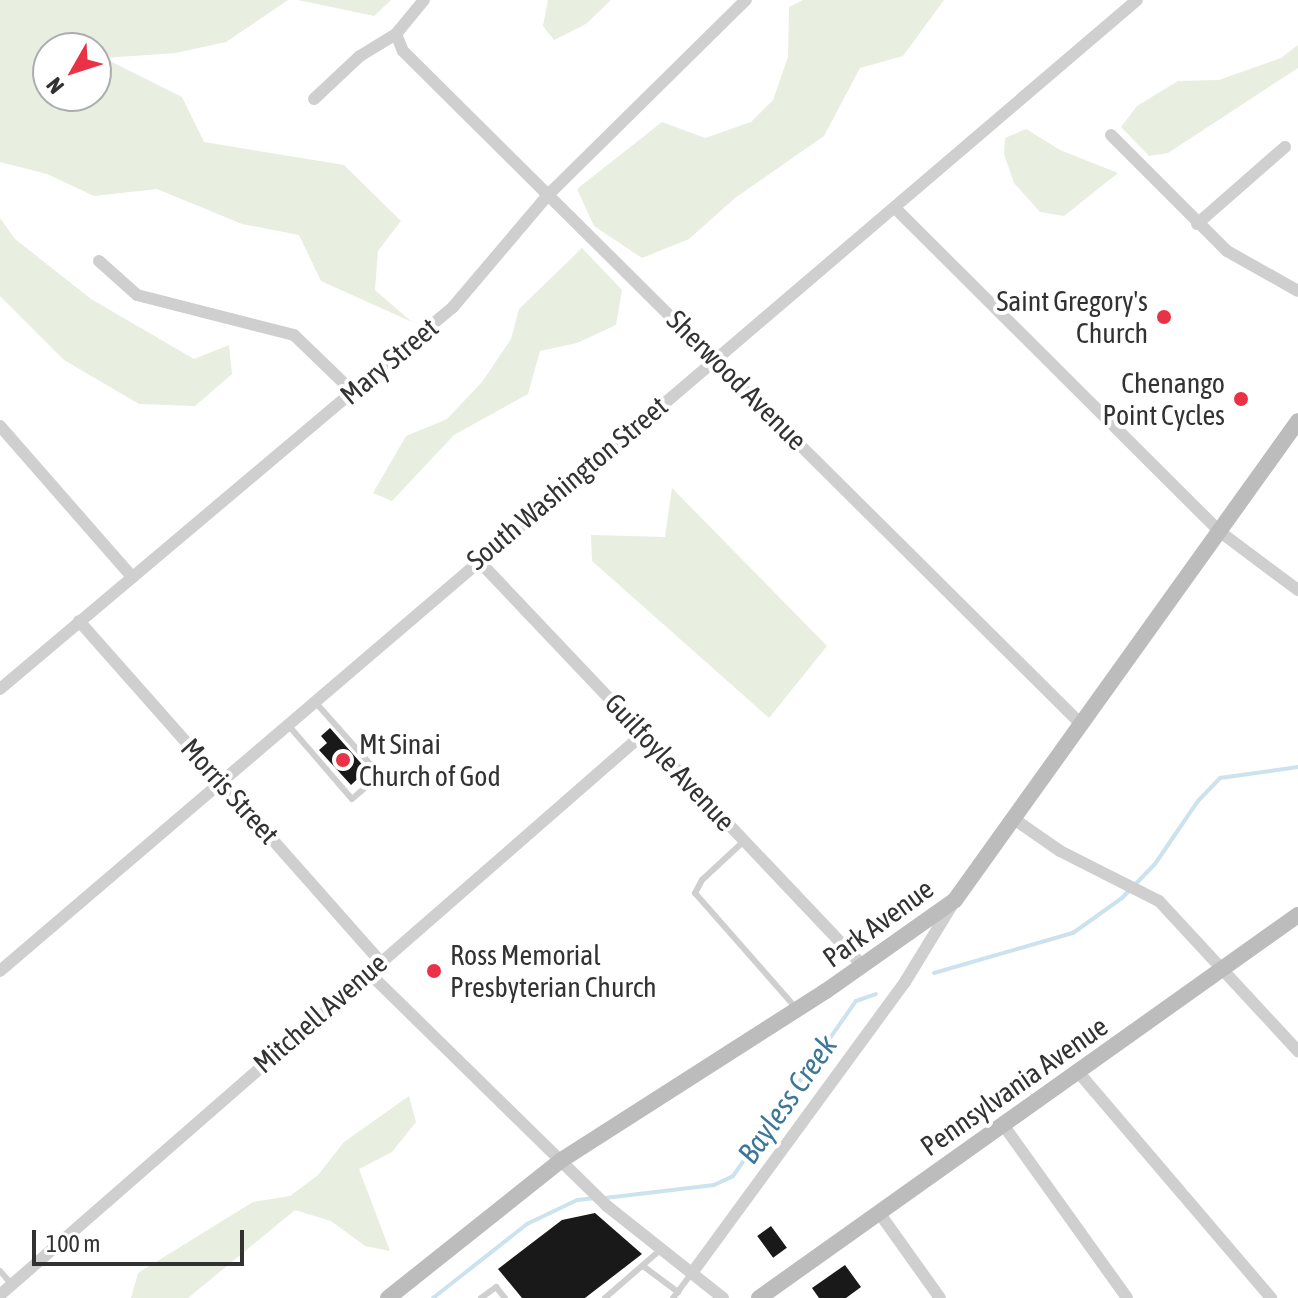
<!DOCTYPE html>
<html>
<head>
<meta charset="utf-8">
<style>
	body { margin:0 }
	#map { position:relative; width:1298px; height:1298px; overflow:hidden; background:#fff; font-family:"Asap Condensed",sans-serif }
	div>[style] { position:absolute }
	.green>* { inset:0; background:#e8eee0 }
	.stream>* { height:4px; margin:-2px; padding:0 2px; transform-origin:2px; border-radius:2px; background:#cce2ee }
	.building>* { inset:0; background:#191919; transform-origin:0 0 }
	.lane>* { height:6px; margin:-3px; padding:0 3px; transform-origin:3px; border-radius:3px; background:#cfcfcf }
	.street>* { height:12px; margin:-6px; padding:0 6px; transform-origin:6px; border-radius:6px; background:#cfcfcf }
	.secondary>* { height:16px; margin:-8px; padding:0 8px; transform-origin:8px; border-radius:8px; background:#bcbcbc }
	.dots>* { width:22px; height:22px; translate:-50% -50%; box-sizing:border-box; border:4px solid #fff; border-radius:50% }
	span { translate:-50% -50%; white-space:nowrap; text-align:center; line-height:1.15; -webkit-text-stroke:8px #fff; paint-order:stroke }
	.poi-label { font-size:28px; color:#323232 }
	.right { translate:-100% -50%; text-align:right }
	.left { translate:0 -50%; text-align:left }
	.street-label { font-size:28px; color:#323232 }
	.water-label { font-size:30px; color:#3c7797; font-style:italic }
	.north { position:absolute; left:32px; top:32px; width:80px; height:80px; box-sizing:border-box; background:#fff; border:2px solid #adadad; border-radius:50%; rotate:231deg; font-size:22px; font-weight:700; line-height:32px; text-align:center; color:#323232 }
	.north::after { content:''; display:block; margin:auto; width:28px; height:36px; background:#ea3246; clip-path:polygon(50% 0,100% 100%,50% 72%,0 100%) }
	.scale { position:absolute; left:32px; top:1230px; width:212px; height:36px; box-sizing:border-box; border:4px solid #323232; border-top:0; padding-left:10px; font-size:24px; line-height:28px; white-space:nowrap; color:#323232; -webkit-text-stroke:6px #fff; paint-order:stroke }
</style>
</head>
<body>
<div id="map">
	<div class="green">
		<div style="clip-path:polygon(evenodd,0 0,288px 0,226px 42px,176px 53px,104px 58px,182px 97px,204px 142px,344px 165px,401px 221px,378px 251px,375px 290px,412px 322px,321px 281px,299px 235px,242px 224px,157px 189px,94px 196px,47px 174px,0 162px,0 0,48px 48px,96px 48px,96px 96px,48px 96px,48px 48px)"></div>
		<div style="clip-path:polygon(298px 0,391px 0,374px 16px)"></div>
		<div style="clip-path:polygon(548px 0,611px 0,586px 24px,554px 40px,543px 26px)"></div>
		<div style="clip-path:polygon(803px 0,944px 0,903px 56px,860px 68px,824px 136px,735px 198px,689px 239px,642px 258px,594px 226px,577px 189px,662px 122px,705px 138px,751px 122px,773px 100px,788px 57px,789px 7px)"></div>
		<div style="clip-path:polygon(1298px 45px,1298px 68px,1168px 153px,1149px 156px,1121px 127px,1137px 106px,1178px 81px,1219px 80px,1281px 58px)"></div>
		<div style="clip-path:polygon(1026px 129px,1060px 150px,1118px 173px,1064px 216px,1040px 212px,1014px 183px,1004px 154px,1005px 138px)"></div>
		<div style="clip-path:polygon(0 218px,15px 239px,91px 299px,194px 359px,229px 345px,232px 374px,195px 406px,139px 404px,64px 360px,0 296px)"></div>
		<div style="clip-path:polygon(582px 248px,622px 290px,616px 325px,577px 343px,540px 351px,528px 394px,454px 435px,392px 501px,373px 493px,406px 436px,447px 419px,482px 382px,511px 339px,519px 309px)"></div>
		<div style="clip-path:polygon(672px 488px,827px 646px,769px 718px,592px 561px,591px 535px,665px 537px)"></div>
		<div style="clip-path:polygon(409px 1096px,416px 1122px,392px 1152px,359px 1169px,390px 1251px,365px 1246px,331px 1221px,295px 1210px,188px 1298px,131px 1298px,138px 1273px,253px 1202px,290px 1196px,318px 1175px,344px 1142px)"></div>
	</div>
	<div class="stream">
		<div style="left:934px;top:973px;width:145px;rotate:-16.1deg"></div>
		<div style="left:1073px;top:933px;width:60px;rotate:-35.5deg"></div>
		<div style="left:1122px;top:898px;width:47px;rotate:-45.9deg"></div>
		<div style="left:1155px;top:864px;width:76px;rotate:-55.7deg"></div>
		<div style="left:1198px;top:801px;width:32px;rotate:-46deg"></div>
		<div style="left:1220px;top:778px;width:79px;rotate:-8deg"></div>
		<div style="left:605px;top:1198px;width:110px;rotate:-6.8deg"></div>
		<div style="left:714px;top:1185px;width:21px;rotate:-25deg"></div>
		<div style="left:733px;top:1176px;width:214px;rotate:-54.9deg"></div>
		<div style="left:856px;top:1001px;width:21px;rotate:-19deg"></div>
		<div style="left:433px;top:1298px;width:120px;rotate:-38.2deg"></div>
		<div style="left:527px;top:1224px;width:55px;rotate:-25.6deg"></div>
		<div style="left:577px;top:1200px;width:19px;rotate:-6deg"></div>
	</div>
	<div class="building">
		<div style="clip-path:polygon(330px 728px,367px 770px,351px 785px,319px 750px,327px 743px,321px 736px)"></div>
		<div style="clip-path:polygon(595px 1213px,642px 1254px,585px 1298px,522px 1298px,498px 1269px,562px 1220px)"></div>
		<div style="left:771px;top:1226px;width:27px;height:17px;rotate:54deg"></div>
		<div style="clip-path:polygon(845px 1265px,861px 1287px,846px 1298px,819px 1298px,812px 1288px)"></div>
	</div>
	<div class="lane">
		<div style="left:289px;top:726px;width:96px;rotate:49.2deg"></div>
		<div style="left:352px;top:799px;width:37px;rotate:-41deg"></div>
		<div style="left:380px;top:775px;width:96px;rotate:-131.6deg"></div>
		<div style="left:744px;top:841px;width:57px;rotate:137.1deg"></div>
		<div style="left:702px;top:880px;width:15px;rotate:118deg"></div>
		<div style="left:695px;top:893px;width:152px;rotate:48.7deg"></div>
		<div style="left:643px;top:1266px;width:44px;rotate:36.6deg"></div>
		<div style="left:0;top:1271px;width:18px;rotate:49deg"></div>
		<div style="left:481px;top:1298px;width:19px;rotate:-36deg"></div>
		<div style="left:496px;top:1287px;width:14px;rotate:51deg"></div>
		<div style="left:605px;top:1298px;width:72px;rotate:-41deg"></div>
		<div style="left:673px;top:1298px;width:31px;rotate:-53deg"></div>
	</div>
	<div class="street">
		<div style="left:396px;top:34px;width:18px;rotate:68deg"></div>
		<div style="left:403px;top:51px;width:957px;rotate:44.79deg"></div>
		<div style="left:314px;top:99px;width:63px;rotate:-43.1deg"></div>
		<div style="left:360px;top:56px;width:42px;rotate:-31.4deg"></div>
		<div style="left:396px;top:34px;width:44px;rotate:-50.5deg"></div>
		<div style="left:1111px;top:135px;width:164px;rotate:45deg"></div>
		<div style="left:1227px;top:251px;width:81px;rotate:29.4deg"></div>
		<div style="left:895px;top:208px;width:457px;rotate:44.9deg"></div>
		<div style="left:1219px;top:531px;width:99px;rotate:36.8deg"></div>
		<div style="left:1197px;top:224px;width:117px;rotate:-41.2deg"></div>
		<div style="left:99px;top:261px;width:51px;rotate:41.8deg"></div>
		<div style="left:137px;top:295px;width:162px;rotate:14.3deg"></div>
		<div style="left:294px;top:335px;width:81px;rotate:44deg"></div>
		<div style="left:0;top:426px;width:201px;rotate:48.8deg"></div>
		<div style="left:477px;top:559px;width:560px;rotate:46.52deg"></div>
		<div style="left:79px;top:621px;width:454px;rotate:48.5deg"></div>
		<div style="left:0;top:689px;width:593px;rotate:-40.14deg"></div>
		<div style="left:453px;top:307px;width:147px;rotate:-49.7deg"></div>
		<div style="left:548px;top:195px;width:278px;rotate:-44.6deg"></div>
		<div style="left:1014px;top:819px;width:56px;rotate:34.8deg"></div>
		<div style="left:1060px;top:851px;width:111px;rotate:26.8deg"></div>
		<div style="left:1159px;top:901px;width:205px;rotate:47.2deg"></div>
		<div style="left:0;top:971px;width:1495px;rotate:-40.5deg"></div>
		<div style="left:368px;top:972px;width:334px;rotate:44.4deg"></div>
		<div style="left:607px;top:1206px;width:148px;rotate:38.4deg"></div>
		<div style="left:1079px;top:1073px;width:296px;rotate:49.5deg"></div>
		<div style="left:1004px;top:1126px;width:211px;rotate:54.4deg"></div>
		<div style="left:880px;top:1214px;width:103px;rotate:54.5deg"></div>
		<div style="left:692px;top:1273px;width:361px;rotate:-53.8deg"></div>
		<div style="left:905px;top:982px;width:96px;rotate:-58.6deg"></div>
		<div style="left:0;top:1295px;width:853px;rotate:-41.1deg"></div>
	</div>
	<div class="secondary">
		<div style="left:388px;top:1298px;width:220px;rotate:-38.5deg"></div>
		<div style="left:560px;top:1161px;width:316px;rotate:-32.6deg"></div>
		<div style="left:826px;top:991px;width:158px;rotate:-35.2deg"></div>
		<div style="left:955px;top:900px;width:589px;rotate:-54.39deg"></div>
		<div style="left:759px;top:1298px;width:661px;rotate:-35.4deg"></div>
	</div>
	<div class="dots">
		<div style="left:1164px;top:317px;background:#ea3246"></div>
		<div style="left:1241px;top:399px;background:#ea3246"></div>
		<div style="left:343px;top:760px;background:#ea3246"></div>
		<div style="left:434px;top:971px;background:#ea3246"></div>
	</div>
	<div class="poi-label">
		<span class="right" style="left:1148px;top:317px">Saint Gregory's<br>Church</span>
		<span class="right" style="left:1225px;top:399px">Chenango<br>Point Cycles</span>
		<span class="left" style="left:359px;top:760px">Mt Sinai<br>Church of God</span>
		<span class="left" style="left:450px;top:971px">Ross Memorial<br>Presbyterian Church</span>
	</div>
	<div class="street-label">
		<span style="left:389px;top:361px;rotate:-40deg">Mary Street</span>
		<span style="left:737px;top:380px;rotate:45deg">Sherwood Avenue</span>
		<span style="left:567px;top:483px;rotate:-40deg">South Washington Street</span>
		<span style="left:670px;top:762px;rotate:47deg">Guilfoyle Avenue</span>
		<span style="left:230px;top:791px;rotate:48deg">Morris Street</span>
		<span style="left:878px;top:923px;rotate:-36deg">Park Avenue</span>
		<span style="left:320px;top:1013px;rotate:-41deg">Mitchell Avenue</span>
		<span style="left:1014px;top:1086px;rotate:-35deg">Pennsylvania Avenue</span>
	</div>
	<div class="water-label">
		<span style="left:787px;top:1099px;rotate:-55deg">Bayless Creek</span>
	</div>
	<div class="north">N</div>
	<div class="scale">100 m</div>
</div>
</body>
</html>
